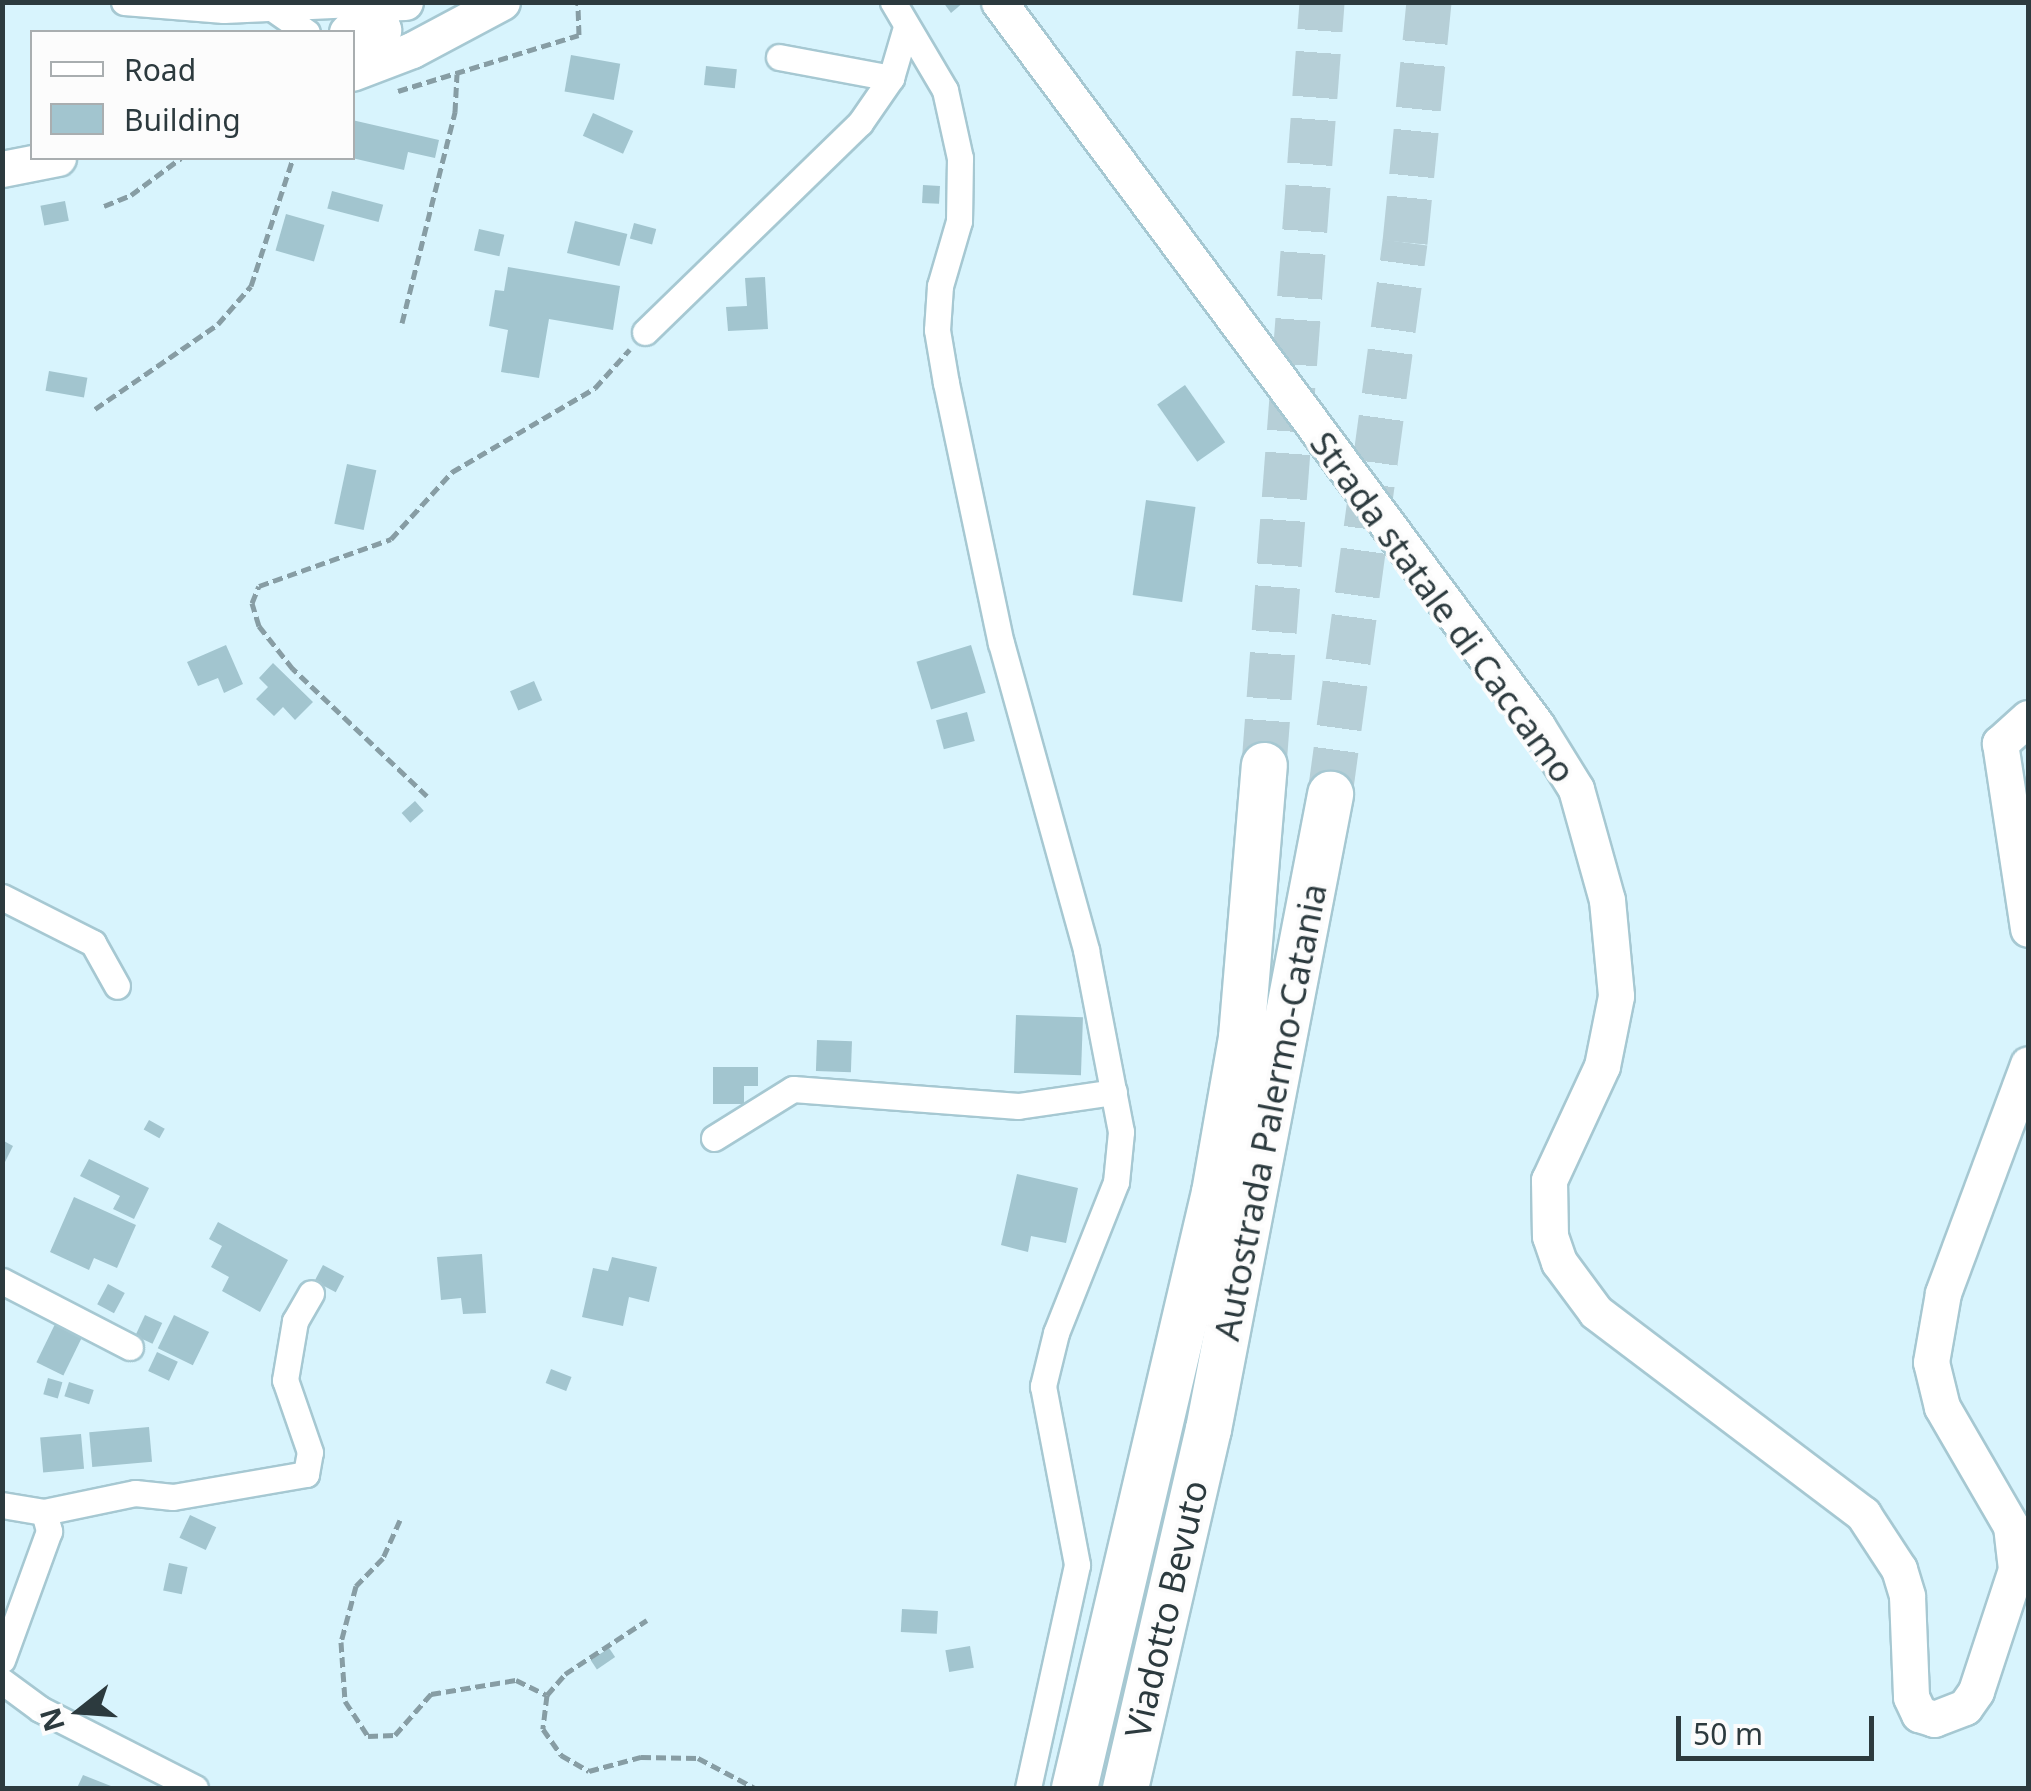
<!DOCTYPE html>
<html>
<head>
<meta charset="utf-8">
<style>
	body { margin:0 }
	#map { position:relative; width:2031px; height:1791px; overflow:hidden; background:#d8f4fd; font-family:"Noto Sans",sans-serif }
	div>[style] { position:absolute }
	.building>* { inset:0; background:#a2c5cf; transform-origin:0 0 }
	.motorway-tunnel>* { height:45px; margin-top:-22.5px; transform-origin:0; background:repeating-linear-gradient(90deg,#b6cfd7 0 45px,transparent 0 67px) }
	.path>* { height:5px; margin-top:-2.5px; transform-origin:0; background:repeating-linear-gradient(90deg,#879da4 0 10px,transparent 0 15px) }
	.roads { filter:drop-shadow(2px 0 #a6c8d2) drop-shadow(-2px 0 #a6c8d2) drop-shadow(0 2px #a6c8d2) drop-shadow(0 -2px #a6c8d2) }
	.minor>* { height:25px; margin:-12.5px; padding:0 12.5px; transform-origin:12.5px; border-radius:12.5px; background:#fff }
	.secondary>* { height:35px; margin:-17.5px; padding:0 17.5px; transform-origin:17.5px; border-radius:17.5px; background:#fff }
	.motorway>* { height:45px; margin:-22.5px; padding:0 22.5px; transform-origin:22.5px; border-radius:22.5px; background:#fff }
	span { translate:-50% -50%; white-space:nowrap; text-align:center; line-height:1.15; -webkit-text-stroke:8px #fcfcfc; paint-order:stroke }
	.street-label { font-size:35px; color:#2c3a3e }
	.frame { position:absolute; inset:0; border:5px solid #2c3a3e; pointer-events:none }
	.legend { position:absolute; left:30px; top:30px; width:325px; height:130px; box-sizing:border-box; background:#fcfcfc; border:2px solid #a9aeb0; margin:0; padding:12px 18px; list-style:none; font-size:30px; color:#2c3a3e }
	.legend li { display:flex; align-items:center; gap:20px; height:50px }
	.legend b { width:50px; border:2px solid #a9aeb0 }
	.north { position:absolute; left:30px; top:1661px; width:100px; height:100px; -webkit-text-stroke:8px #fcfcfc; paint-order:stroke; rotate:253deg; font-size:28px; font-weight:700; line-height:40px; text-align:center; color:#2c3a3e }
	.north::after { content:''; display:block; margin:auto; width:35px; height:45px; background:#2c3a3e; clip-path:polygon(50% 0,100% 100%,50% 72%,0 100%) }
	.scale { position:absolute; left:1676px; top:1716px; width:198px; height:45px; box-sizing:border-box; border:5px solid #2c3a3e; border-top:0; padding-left:12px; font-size:30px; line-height:35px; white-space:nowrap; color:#2c3a3e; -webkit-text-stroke:8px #fcfcfc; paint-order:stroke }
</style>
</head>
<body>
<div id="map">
	<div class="building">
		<div style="clip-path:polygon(943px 2px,964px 2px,951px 13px)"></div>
		<div style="left:571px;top:55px;width:50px;height:37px;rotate:10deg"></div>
		<div style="left:706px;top:66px;width:31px;height:19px;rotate:6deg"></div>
		<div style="left:593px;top:113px;width:44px;height:25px;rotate:24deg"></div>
		<div style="clip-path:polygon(352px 120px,439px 140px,435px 158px,408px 152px,404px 170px,352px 158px)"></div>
		<div style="left:923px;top:185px;width:17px;height:18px;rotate:3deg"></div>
		<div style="left:332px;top:191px;width:53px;height:18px;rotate:15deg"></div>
		<div style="left:65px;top:201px;width:20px;height:25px;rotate:79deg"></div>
		<div style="left:286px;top:214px;width:40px;height:38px;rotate:16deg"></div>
		<div style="left:575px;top:221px;width:54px;height:33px;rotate:14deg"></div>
		<div style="left:634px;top:223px;width:23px;height:16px;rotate:15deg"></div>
		<div style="left:479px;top:229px;width:26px;height:22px;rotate:13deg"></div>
		<div style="clip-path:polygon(508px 267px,620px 286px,613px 330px,549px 319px,539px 378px,501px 372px,508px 330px,489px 326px,495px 290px,504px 291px)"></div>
		<div style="clip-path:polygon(765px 277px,768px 329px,728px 331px,726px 307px,747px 306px,745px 278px)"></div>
		<div style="left:49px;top:371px;width:39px;height:20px;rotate:10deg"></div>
		<div style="left:1185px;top:385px;width:70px;height:34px;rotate:55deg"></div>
		<div style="left:347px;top:464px;width:30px;height:61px;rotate:12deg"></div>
		<div style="left:1146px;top:500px;width:50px;height:96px;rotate:8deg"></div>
		<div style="clip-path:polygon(226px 645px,243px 684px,224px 693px,218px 678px,198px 686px,187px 662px)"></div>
		<div style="left:971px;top:645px;width:50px;height:57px;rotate:73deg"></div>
		<div style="clip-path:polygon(273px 663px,313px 702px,295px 720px,283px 707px,274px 716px,256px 699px,268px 687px,259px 678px)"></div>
		<div style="left:534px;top:681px;width:21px;height:26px;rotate:67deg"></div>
		<div style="left:967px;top:712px;width:30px;height:32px;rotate:75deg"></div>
		<div style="left:415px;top:801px;width:13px;height:18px;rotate:48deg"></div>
		<div style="left:1016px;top:1015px;width:67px;height:58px;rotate:2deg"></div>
		<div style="left:817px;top:1040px;width:35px;height:31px;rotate:2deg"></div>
		<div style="clip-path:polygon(713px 1067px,758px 1067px,758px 1086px,744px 1086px,744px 1104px,713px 1104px)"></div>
		<div style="left:149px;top:1120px;width:18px;height:11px;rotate:29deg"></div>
		<div style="clip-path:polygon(2px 1140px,13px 1146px,2px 1168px)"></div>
		<div style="clip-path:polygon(89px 1159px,149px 1188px,134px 1219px,113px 1209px,120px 1196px,80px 1176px)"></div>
		<div style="clip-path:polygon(1017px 1174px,1078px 1188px,1066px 1243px,1031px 1236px,1028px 1252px,1001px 1245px)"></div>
		<div style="clip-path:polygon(74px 1197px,136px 1225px,117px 1268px,94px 1258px,89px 1270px,50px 1252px)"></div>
		<div style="clip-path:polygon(218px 1222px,288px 1260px,260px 1312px,222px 1291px,229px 1277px,211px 1267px,222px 1246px,209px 1239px)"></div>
		<div style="clip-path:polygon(482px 1254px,486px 1313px,463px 1314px,461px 1298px,441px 1300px,437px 1257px)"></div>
		<div style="clip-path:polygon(612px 1257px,657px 1267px,649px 1302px,629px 1297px,623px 1326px,582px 1317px,593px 1268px,608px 1271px)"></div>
		<div style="left:323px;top:1265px;width:24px;height:18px;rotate:28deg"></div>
		<div style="left:108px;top:1284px;width:19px;height:23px;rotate:28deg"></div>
		<div style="left:145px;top:1315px;width:19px;height:23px;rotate:25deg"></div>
		<div style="left:174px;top:1315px;width:39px;height:37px;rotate:26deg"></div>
		<div style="left:57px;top:1320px;width:30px;height:47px;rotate:26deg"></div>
		<div style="left:157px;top:1352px;width:23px;height:21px;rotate:25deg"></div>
		<div style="left:551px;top:1369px;width:22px;height:15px;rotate:21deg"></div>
		<div style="left:48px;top:1378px;width:15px;height:17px;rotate:16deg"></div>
		<div style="left:69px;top:1382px;width:26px;height:15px;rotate:18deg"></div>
		<div style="left:149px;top:1427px;width:35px;height:60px;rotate:85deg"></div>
		<div style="left:81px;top:1434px;width:35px;height:41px;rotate:85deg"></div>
		<div style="left:190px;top:1515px;width:29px;height:25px;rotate:25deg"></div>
		<div style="left:169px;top:1563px;width:19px;height:28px;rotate:12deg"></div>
		<div style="left:902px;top:1609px;width:36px;height:23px;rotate:3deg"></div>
		<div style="left:970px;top:1646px;width:22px;height:25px;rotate:80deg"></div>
		<div style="left:609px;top:1648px;width:11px;height:22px;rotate:56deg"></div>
		<div style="clip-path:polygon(83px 1775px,116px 1788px,77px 1788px)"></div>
	</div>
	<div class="motorway-tunnel">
		<div style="left:1264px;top:765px;width:765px;rotate:-85.65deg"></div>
		<div style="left:1330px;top:794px;width:557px;rotate:-82.26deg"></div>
		<div style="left:1405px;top:242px;width:241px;rotate:-84.3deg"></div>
	</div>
	<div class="path">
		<div style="left:398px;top:91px;width:189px;rotate:-17.2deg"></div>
		<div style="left:579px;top:35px;width:33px;rotate:-92deg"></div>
		<div style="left:104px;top:206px;width:29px;rotate:-22deg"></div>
		<div style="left:131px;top:195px;width:62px;rotate:-36.5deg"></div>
		<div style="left:402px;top:323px;width:218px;rotate:-75.9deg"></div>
		<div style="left:455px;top:112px;width:38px;rotate:-87deg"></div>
		<div style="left:95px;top:409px;width:150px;rotate:-34.6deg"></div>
		<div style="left:218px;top:324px;width:50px;rotate:-49deg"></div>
		<div style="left:251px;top:286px;width:135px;rotate:-71.8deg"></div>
		<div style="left:427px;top:796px;width:185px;rotate:-136.5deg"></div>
		<div style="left:293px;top:669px;width:55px;rotate:-128.3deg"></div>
		<div style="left:259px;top:626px;width:24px;rotate:-107deg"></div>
		<div style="left:252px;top:603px;width:18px;rotate:-68deg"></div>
		<div style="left:259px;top:586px;width:140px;rotate:-19.6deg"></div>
		<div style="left:391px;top:539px;width:91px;rotate:-47.7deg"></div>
		<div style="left:452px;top:472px;width:166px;rotate:-30.4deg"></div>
		<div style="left:595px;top:388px;width:52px;rotate:-48.1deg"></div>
		<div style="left:400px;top:1520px;width:42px;rotate:114.1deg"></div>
		<div style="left:383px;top:1558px;width:39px;rotate:134deg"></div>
		<div style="left:356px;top:1586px;width:58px;rotate:105deg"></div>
		<div style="left:341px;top:1642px;width:59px;rotate:86.1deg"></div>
		<div style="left:345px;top:1701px;width:42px;rotate:56.7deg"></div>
		<div style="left:368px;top:1736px;width:27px;rotate:-2deg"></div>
		<div style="left:395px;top:1735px;width:55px;rotate:-48.7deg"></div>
		<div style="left:431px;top:1694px;width:86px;rotate:-9.4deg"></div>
		<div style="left:516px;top:1680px;width:34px;rotate:26deg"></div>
		<div style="left:547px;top:1695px;width:34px;rotate:97deg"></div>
		<div style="left:543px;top:1729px;width:32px;rotate:55deg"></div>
		<div style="left:561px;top:1755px;width:32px;rotate:30deg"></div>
		<div style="left:589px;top:1771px;width:54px;rotate:-15.1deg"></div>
		<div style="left:641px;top:1757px;width:57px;rotate:1deg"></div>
		<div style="left:698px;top:1758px;width:64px;rotate:27.8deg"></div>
		<div style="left:547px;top:1695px;width:28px;rotate:-49deg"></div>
		<div style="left:565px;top:1674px;width:98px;rotate:-33.4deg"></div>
	</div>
	<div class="roads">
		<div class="minor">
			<div style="left:124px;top:2px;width:100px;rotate:4.6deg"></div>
			<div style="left:224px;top:10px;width:152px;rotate:-2.6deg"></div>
			<div style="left:893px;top:2px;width:102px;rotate:59.4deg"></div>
			<div style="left:945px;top:90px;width:70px;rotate:77.6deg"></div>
			<div style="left:960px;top:158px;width:63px;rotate:90.9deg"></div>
			<div style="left:959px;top:221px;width:68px;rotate:106.3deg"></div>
			<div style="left:940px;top:286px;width:44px;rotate:93.9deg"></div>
			<div style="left:937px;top:330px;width:54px;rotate:80.4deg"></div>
			<div style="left:946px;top:383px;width:266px;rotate:78.1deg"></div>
			<div style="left:1001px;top:643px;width:319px;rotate:74.5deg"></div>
			<div style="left:1086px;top:950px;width:185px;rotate:79.1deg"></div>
			<div style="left:1121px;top:1132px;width:50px;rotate:95.7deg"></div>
			<div style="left:1116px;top:1182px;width:162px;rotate:111.7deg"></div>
			<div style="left:1056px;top:1333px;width:55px;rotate:103.8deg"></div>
			<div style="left:1043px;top:1386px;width:182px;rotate:79.2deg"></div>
			<div style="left:1077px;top:1565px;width:228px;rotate:102.4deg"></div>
			<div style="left:275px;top:10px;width:39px;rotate:35deg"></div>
			<div style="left:779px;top:57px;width:114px;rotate:10.6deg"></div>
			<div style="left:645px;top:332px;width:300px;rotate:-44.2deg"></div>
			<div style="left:860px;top:123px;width:55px;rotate:-55.4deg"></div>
			<div style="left:891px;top:78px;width:53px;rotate:-73.6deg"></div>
			<div style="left:2px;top:897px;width:102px;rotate:26.8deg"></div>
			<div style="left:93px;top:943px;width:49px;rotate:60.8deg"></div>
			<div style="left:714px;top:1138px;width:93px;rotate:-31.8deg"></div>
			<div style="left:793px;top:1089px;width:226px;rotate:4.3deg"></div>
			<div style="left:1018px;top:1106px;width:97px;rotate:-8.3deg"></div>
			<div style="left:2px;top:1281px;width:144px;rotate:27.3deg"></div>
			<div style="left:2px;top:1505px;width:43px;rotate:9.5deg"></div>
			<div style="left:44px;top:1512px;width:20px;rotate:75deg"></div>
			<div style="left:49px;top:1531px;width:137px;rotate:110deg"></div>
			<div style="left:44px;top:1512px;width:93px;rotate:-11.8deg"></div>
			<div style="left:135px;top:1493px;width:38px;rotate:6deg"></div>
			<div style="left:173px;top:1497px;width:135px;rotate:-9.8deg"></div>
			<div style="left:306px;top:1474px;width:22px;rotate:-80deg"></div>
			<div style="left:310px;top:1452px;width:76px;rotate:-109.1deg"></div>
			<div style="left:285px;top:1380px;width:60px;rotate:-80.4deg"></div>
			<div style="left:295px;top:1321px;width:32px;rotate:-60deg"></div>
			<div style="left:2px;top:1681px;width:47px;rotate:36.4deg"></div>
			<div style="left:40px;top:1709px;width:174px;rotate:27deg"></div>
		</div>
		<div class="secondary">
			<div style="left:999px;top:2px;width:902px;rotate:53.38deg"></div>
			<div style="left:1537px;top:726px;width:74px;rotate:58.2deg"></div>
			<div style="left:1576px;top:789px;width:115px;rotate:74.4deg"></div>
			<div style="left:1607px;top:900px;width:96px;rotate:84.6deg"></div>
			<div style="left:1616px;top:996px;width:71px;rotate:101.3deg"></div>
			<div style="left:1602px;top:1066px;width:126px;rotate:114.9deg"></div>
			<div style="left:1549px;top:1180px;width:56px;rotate:89deg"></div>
			<div style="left:1550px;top:1236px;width:28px;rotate:71deg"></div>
			<div style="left:1559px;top:1262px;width:62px;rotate:53.5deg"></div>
			<div style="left:1596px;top:1312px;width:335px;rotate:37.1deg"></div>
			<div style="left:1863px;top:1514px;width:66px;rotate:56.8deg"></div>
			<div style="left:1899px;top:1569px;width:28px;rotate:73deg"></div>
			<div style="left:1907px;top:1596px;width:101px;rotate:87.7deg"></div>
			<div style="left:1911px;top:1697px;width:19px;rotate:65deg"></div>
			<div style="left:1919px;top:1714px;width:16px;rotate:18deg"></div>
			<div style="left:1934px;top:1719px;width:33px;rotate:-21deg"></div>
			<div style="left:1965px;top:1707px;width:19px;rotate:-55deg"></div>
			<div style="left:1976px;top:1691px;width:128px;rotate:-71.8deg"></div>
			<div style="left:2016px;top:1569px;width:43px;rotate:-96.6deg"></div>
			<div style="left:2011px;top:1526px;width:138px;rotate:-120.1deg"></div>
			<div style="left:1942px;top:1407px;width:46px;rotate:-103.7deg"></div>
			<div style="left:1931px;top:1362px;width:70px;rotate:-80.1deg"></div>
			<div style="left:1943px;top:1293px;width:244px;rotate:-69.6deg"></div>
			<div style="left:347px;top:32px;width:41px;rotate:-45deg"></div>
			<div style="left:376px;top:3px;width:29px;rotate:-2deg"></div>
			<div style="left:352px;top:66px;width:48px;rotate:-49.3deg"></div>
			<div style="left:383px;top:30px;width:28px;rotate:-105deg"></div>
			<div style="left:352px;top:73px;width:64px;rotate:-21deg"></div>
			<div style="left:412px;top:50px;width:102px;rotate:-28.1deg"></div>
			<div style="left:2px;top:169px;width:57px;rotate:-11.1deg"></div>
			<div style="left:2028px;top:718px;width:38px;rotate:138deg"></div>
			<div style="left:2000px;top:743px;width:188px;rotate:81.4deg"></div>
		</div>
		<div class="motorway">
			<div style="left:1074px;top:1788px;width:612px;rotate:-76.78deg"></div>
			<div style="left:1214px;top:1192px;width:157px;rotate:-80.1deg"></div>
			<div style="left:1241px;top:1037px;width:273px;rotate:-85.2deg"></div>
			<div style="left:1125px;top:1788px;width:368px;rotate:-77deg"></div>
			<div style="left:1208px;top:1429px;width:647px;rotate:-79.12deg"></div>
		</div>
	</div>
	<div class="street-label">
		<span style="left:1443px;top:607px;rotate:54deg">Strada statale di Caccamo</span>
		<span style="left:1270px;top:1112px;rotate:-79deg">Autostrada Palermo-Catania</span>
		<span style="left:1166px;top:1609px;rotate:-77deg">Viadotto Bevuto</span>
	</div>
	<div class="frame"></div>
	<ul class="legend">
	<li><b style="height:12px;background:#fff"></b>Road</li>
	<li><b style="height:28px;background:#a2c5cf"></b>Building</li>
	</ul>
	<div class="north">N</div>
	<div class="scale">50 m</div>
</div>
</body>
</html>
